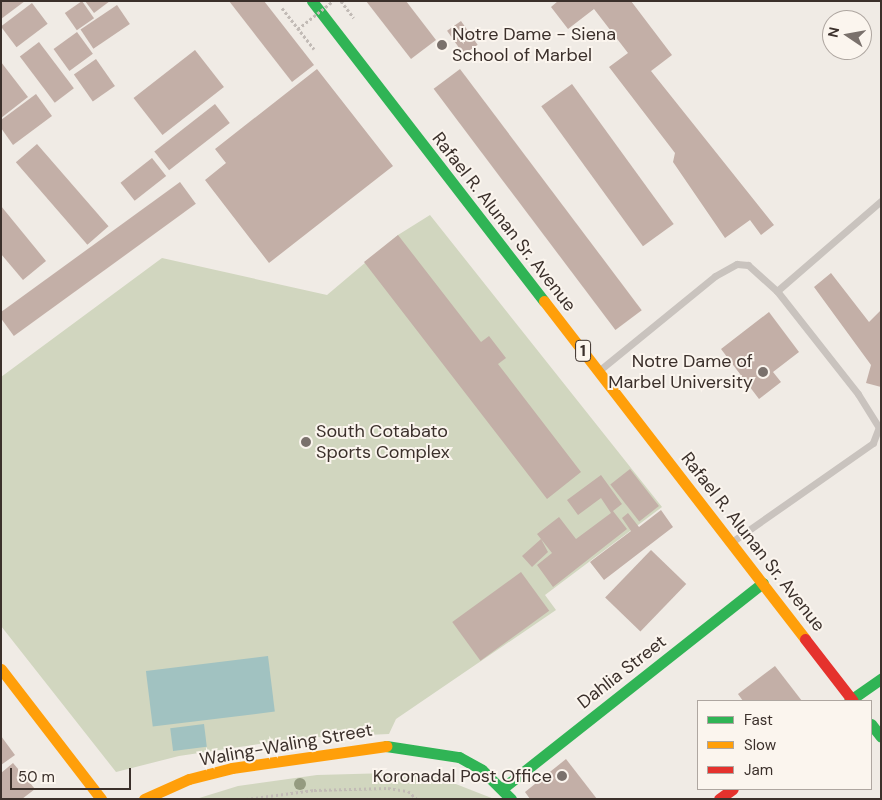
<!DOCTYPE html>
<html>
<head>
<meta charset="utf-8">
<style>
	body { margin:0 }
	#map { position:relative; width:882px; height:800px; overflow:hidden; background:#f0ebe5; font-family:"DM Sans",sans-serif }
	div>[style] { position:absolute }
	.green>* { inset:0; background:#d1d6bf }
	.water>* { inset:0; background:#a1c2c1; transform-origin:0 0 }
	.building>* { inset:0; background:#c3afa7; transform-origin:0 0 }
	.path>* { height:3px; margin-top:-1.5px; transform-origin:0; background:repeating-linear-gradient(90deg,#c2bbb6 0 2.5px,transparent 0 5px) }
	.lane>* { height:7px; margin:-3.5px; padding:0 3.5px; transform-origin:3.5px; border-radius:3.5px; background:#c9c3be }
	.fast>* { height:11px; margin:-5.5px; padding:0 5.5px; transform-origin:5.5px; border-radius:5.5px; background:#30b455 }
	.slow>* { height:11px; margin:-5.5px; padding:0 5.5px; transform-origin:5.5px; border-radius:5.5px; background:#ff9f0a }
	.jam>* { height:11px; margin:-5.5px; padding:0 5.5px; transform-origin:5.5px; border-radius:5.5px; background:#e5322d }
	.path-bridge>* { height:3px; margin-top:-1.5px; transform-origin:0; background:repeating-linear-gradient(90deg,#c2bbb6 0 2.5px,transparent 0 5px) }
	.trees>* { width:12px; height:12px; margin:-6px; border-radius:50%; background:#959b80 }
	.dots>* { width:14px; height:14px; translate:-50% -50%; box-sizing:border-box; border:2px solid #fbf5ee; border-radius:50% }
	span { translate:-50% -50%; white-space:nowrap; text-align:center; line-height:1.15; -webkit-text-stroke:4px #fbf5ee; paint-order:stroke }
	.shield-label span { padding:1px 4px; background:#fbf5ee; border:1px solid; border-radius:4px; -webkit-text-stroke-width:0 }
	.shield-label { font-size:16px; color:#3b302b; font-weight:700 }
	.poi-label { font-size:18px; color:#3b302b }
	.left { translate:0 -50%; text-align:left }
	.right { translate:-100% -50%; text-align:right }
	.street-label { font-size:18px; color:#3b302b }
	.frame { position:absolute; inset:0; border:2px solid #3b302b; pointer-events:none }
	.legend { position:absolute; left:697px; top:700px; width:175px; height:90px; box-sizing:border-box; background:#fbf5ee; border:1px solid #aea6a0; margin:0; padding:6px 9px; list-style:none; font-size:15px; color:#3b302b }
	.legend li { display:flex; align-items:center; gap:10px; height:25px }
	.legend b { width:25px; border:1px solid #aea6a0 }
	.north { position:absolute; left:822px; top:10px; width:50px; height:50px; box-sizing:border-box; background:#fbf5ee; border:1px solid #aea6a0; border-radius:50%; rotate:282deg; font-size:14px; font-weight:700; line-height:20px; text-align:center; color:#3b302b }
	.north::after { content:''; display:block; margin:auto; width:18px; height:22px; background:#7a716c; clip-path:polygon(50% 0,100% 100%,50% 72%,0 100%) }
	.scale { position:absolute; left:10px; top:768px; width:121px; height:22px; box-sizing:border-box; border:2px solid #3b302b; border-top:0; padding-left:6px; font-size:15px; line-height:18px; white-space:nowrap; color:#3b302b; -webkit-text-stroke:4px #fbf5ee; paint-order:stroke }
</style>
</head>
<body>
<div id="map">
	<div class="green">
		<div style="clip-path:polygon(430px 215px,662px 507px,545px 595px,556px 610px,396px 719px,389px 734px,299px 738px,179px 756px,116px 772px,1px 626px,1px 377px,162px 258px,327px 295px,398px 235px)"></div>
		<div style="clip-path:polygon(390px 773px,438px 777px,494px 799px,196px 799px,238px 786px,317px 775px)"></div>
	</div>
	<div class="water">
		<div style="left:268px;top:656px;width:56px;height:123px;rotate:83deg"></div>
		<div style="left:204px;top:724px;width:23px;height:34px;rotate:83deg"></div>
	</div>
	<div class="building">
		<div style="clip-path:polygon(1px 1px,25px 1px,1px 19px)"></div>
		<div style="left:82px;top:1px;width:21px;height:21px;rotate:55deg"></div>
		<div style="clip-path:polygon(85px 1px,110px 1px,94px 13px)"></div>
		<div style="clip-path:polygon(229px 1px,264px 1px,314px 65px,292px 82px)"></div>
		<div style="clip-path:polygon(366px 1px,406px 1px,436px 40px,411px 59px)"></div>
		<div style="clip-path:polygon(558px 1px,631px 1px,672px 55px,651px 71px,774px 225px,761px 235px,750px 220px,725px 238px,673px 162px,675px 153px,609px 67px,628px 53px,594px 9px,568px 29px,551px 7px)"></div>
		<div style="left:32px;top:3px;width:26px;height:39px;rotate:53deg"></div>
		<div style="left:117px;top:5px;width:23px;height:44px;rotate:56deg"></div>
		<div style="left:461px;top:21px;width:29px;height:17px;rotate:55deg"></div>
		<div style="left:77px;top:32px;width:27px;height:29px;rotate:54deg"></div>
		<div style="left:39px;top:42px;width:58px;height:24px;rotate:53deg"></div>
		<div style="left:195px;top:50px;width:47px;height:78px;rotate:52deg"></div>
		<div style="left:96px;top:59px;width:33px;height:27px;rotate:55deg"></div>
		<div style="clip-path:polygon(1px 62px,28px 97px,1px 118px)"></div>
		<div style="clip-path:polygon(317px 69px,393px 166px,269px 263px,205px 180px,226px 163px,215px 149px)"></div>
		<div style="left:460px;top:69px;width:302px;height:33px;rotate:53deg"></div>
		<div style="left:572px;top:84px;width:173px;height:38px;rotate:54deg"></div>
		<div style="clip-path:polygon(36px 94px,52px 116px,13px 145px,1px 128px,1px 120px)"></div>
		<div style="left:215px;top:104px;width:24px;height:77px;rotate:52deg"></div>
		<div style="left:37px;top:144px;width:109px;height:28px;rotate:49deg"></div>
		<div style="left:152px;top:158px;width:23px;height:40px;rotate:52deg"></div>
		<div style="left:180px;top:182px;width:27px;height:225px;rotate:54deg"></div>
		<div style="clip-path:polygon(1px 206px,46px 261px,23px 280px,1px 254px)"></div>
		<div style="clip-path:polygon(398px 235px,481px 342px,489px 336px,506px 358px,498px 364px,581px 472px,547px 499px,364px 262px)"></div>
		<div style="clip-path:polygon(831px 273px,869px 322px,881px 310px,881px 387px,866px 383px,871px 365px,814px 287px)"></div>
		<div style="clip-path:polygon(769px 312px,799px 352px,773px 372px,781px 382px,759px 399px,721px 349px)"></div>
		<div style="left:630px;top:469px;width:47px;height:25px;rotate:52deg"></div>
		<div style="clip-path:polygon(601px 475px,622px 504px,613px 511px,627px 529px,553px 587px,537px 565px,552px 553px,541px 539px,548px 552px,532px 567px,522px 556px,541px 539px,537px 534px,559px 517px,576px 539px,611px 513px,601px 498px,578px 515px,567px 500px)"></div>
		<div style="clip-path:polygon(661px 510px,673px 527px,604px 580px,590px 562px,631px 531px,622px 518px,628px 513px,639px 527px)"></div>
		<div style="left:651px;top:550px;width:49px;height:66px;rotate:44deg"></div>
		<div style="left:521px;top:572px;width:48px;height:85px;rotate:54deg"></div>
		<div style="clip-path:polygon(775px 666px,802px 701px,743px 701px,738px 694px)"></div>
		<div style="clip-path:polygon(1px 736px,15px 755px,1px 765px)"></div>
		<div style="clip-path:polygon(566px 759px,597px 799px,530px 799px,525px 792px)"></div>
		<div style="clip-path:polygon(13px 763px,35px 789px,22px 799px,1px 799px,1px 773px)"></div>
	</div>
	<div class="path">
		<div style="left:341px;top:1px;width:21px;rotate:53deg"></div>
		<div style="left:282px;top:8px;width:52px;rotate:52deg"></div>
		<div style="left:246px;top:799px;width:69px;rotate:-7.5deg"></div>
		<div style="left:314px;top:790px;width:74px;rotate:-1.5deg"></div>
		<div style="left:388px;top:788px;width:20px;rotate:9deg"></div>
		<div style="left:408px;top:791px;width:12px;rotate:42deg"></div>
	</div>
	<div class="lane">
		<div style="left:777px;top:291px;width:138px;rotate:-40.9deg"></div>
		<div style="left:601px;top:369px;width:147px;rotate:-39.2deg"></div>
		<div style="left:715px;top:276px;width:25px;rotate:-29deg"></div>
		<div style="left:737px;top:264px;width:11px;rotate:5deg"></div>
		<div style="left:748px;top:265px;width:39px;rotate:42deg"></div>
		<div style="left:777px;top:291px;width:131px;rotate:51.8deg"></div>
		<div style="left:858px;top:394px;width:39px;rotate:58deg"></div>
		<div style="left:879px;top:427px;width:17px;rotate:111deg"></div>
		<div style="left:873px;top:443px;width:171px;rotate:145deg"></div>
	</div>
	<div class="fast">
		<div style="left:312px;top:1px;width:379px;rotate:52.3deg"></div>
		<div style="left:849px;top:701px;width:39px;rotate:-35deg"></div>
		<div style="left:871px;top:724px;width:16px;rotate:52deg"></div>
		<div style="left:386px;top:746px;width:74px;rotate:8.6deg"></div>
		<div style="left:459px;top:757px;width:26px;rotate:29deg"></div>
		<div style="left:482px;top:770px;width:41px;rotate:45deg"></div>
		<div style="left:503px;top:788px;width:331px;rotate:-38.3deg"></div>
	</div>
	<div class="slow">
		<div style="left:544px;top:301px;width:427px;rotate:52.3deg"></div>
		<div style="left:1px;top:669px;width:164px;rotate:52.4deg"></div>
		<div style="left:144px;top:799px;width:49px;rotate:-24deg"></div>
		<div style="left:189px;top:779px;width:44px;rotate:-14.3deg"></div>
		<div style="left:232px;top:768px;width:156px;rotate:-8.1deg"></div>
	</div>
	<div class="jam">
		<div style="left:805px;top:639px;width:78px;rotate:52.3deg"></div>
		<div style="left:719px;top:799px;width:17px;rotate:-36deg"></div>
	</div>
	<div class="path-bridge">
		<div style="left:298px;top:29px;width:45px;rotate:-38.7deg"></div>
	</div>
	<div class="trees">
		<div style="left:300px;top:784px"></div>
	</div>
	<div class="dots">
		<div style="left:442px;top:45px;background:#7a716c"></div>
		<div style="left:763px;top:372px;background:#7a716c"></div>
		<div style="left:306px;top:442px;background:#7a716c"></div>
		<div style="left:562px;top:776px;background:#7a716c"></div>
	</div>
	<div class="shield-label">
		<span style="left:583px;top:351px">1</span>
	</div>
	<div class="poi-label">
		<span class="left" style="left:452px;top:45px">Notre Dame - Siena<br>School of Marbel</span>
		<span class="right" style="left:753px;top:372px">Notre Dame of<br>Marbel University</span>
		<span class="left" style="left:316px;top:442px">South Cotabato<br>Sports Complex</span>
		<span class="right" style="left:552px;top:776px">Koronadal Post Office</span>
	</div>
	<div class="street-label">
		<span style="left:504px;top:222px;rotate:52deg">Rafael R. Alunan Sr. Avenue</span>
		<span style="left:753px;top:542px;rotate:52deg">Rafael R. Alunan Sr. Avenue</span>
		<span style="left:622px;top:672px;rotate:-38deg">Dahlia Street</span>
		<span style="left:286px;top:745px;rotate:-10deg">Waling-Waling Street</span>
	</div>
	<div class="frame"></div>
	<ul class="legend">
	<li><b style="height:6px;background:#30b455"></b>Fast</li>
	<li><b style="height:6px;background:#ff9f0a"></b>Slow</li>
	<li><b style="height:6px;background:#e5322d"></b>Jam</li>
	</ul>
	<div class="north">N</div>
	<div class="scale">50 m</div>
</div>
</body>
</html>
